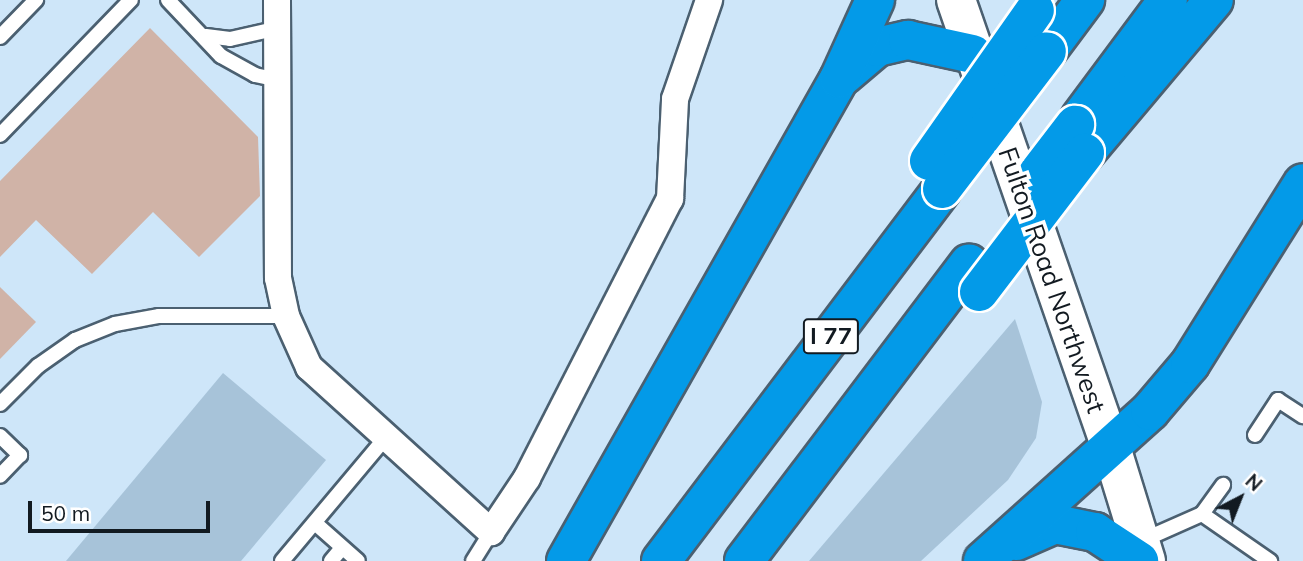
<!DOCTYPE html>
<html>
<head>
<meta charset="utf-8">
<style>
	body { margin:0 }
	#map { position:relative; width:1303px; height:561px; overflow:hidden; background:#cee6f9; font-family:Mulish,sans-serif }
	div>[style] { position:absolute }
	.green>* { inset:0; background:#a7c3d9 }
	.building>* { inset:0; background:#d0b3a7 }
	.roads { filter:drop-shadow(2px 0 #4b6071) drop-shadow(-2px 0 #4b6071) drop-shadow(0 2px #4b6071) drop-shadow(0 -2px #4b6071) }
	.service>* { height:14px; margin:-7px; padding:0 7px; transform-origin:7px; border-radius:7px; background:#fff }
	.minor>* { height:26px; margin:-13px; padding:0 13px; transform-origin:13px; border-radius:13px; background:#fff }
	.secondary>* { height:38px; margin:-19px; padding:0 19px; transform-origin:19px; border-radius:19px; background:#fff }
	.motorway>* { height:38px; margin:-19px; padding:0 19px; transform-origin:19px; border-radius:19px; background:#039ae8 }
	.bridges { filter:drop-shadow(2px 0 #fff) drop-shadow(-2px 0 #fff) drop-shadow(0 2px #fff) drop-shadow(0 -2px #fff) }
	.motorway-bridge>* { height:38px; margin:-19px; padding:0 19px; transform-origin:19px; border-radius:19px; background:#039ae8 }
	span { translate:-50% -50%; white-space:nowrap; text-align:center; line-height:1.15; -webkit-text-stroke:7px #fff; paint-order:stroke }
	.shield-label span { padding:2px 5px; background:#fff; border:2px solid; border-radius:5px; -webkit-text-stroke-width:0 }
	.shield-label { font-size:24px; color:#121a21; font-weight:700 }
	.street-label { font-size:26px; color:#121a21 }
	.north { position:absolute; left:1205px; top:463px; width:70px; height:70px; -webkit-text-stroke:5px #fff; paint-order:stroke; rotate:42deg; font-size:19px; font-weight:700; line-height:28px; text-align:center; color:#121a21 }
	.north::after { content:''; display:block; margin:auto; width:24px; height:32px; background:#121a21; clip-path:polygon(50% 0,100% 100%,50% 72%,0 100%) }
	.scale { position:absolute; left:28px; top:501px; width:182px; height:32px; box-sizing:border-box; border:4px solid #121a21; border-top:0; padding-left:9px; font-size:21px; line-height:24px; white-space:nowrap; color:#121a21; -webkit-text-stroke:5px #fff; paint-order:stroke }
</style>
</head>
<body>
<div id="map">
	<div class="green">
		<div style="clip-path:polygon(1015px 319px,1042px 402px,1036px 438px,1008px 480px,921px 561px,809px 561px)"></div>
		<div style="clip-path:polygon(223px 373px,326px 460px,241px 561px,66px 561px)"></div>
	</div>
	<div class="building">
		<div style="clip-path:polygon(150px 28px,258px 137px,260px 196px,199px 257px,153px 212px,92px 274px,36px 220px,0 257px,0 181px)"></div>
		<div style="clip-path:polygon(0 287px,36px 322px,0 359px)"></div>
	</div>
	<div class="roads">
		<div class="service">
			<div style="left:168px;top:0;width:77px;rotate:46.6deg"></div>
			<div style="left:221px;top:56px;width:39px;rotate:29deg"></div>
			<div style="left:255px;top:75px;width:24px;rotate:12deg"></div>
			<div style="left:206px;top:36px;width:24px;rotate:7deg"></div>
			<div style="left:230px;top:39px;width:50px;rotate:-12.7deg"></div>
			<div style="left:0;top:37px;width:52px;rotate:-45.8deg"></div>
			<div style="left:0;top:135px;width:188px;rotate:-45.9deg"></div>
			<div style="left:0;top:404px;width:54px;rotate:-45deg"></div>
			<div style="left:38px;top:366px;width:45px;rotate:-35.1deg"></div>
			<div style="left:75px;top:340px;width:43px;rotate:-21.8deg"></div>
			<div style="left:115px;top:324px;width:45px;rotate:-10.3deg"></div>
			<div style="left:159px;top:316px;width:127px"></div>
			<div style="left:1255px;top:435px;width:42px;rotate:-56.7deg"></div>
			<div style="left:1278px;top:400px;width:30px;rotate:33deg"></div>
			<div style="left:0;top:436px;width:28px;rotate:44deg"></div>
			<div style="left:20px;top:455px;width:29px;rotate:134deg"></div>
			<div style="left:1202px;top:514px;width:36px;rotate:-54deg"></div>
			<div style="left:315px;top:523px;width:57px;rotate:41.5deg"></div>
			<div style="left:1141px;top:541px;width:67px;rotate:-23.9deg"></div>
			<div style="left:1202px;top:514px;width:83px;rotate:34.7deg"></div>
			<div style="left:282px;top:561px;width:162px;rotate:-50deg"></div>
			<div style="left:331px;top:561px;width:17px;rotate:-50deg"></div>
			<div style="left:473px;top:561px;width:34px;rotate:-58deg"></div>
		</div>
		<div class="minor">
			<div style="left:277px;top:0;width:278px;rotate:89.8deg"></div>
			<div style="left:278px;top:278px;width:39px;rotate:78deg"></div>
			<div style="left:286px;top:316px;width:56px;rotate:65.7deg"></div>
			<div style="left:309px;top:367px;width:246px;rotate:42.2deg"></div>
			<div style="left:491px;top:532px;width:65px;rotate:-56.3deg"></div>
			<div style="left:527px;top:478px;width:314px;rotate:-62.9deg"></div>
			<div style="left:670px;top:199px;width:100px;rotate:-87.1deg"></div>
			<div style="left:675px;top:99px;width:105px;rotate:-71deg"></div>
		</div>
		<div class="secondary">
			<div style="left:956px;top:0;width:473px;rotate:70.9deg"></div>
			<div style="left:1111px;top:447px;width:119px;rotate:72.9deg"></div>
		</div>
		<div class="motorway">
			<div style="left:1047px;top:51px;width:64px;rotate:-53.3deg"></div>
			<div style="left:844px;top:75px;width:43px;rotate:-40.3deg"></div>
			<div style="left:877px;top:47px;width:32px;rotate:-13deg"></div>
			<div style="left:908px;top:40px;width:66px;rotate:12.2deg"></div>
			<div style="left:1080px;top:118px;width:147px;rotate:-53.3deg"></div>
			<div style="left:1085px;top:153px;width:200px;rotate:-49.9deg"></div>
			<div style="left:1016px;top:541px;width:43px;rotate:-23.6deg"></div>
			<div style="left:1055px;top:524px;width:41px;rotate:11.3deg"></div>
			<div style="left:1095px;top:532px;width:53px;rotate:33.4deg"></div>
			<div style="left:566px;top:561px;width:554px;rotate:-60.47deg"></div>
			<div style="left:839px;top:79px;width:87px;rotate:-65.5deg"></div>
			<div style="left:661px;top:561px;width:466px;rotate:-52.9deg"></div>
			<div style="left:744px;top:561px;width:373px;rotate:-52.9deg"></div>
			<div style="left:983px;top:561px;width:224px;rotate:-41.9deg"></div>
			<div style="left:1150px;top:411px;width:62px;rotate:-49.6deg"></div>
			<div style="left:1190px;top:364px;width:213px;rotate:-58deg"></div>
		</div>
	</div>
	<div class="bridges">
		<div class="motorway-bridge">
			<div style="left:929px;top:161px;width:184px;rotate:-54.9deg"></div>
			<div style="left:1038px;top:173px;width:61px;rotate:-52.4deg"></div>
			<div style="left:942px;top:189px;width:173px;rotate:-52.7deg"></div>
			<div style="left:979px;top:292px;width:175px;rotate:-52.7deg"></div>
		</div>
	</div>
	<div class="shield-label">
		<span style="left:831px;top:336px">I 77</span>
	</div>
	<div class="street-label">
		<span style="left:1052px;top:280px;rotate:71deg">Fulton Road Northwest</span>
	</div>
	<div class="north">N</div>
	<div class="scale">50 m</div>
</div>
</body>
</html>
